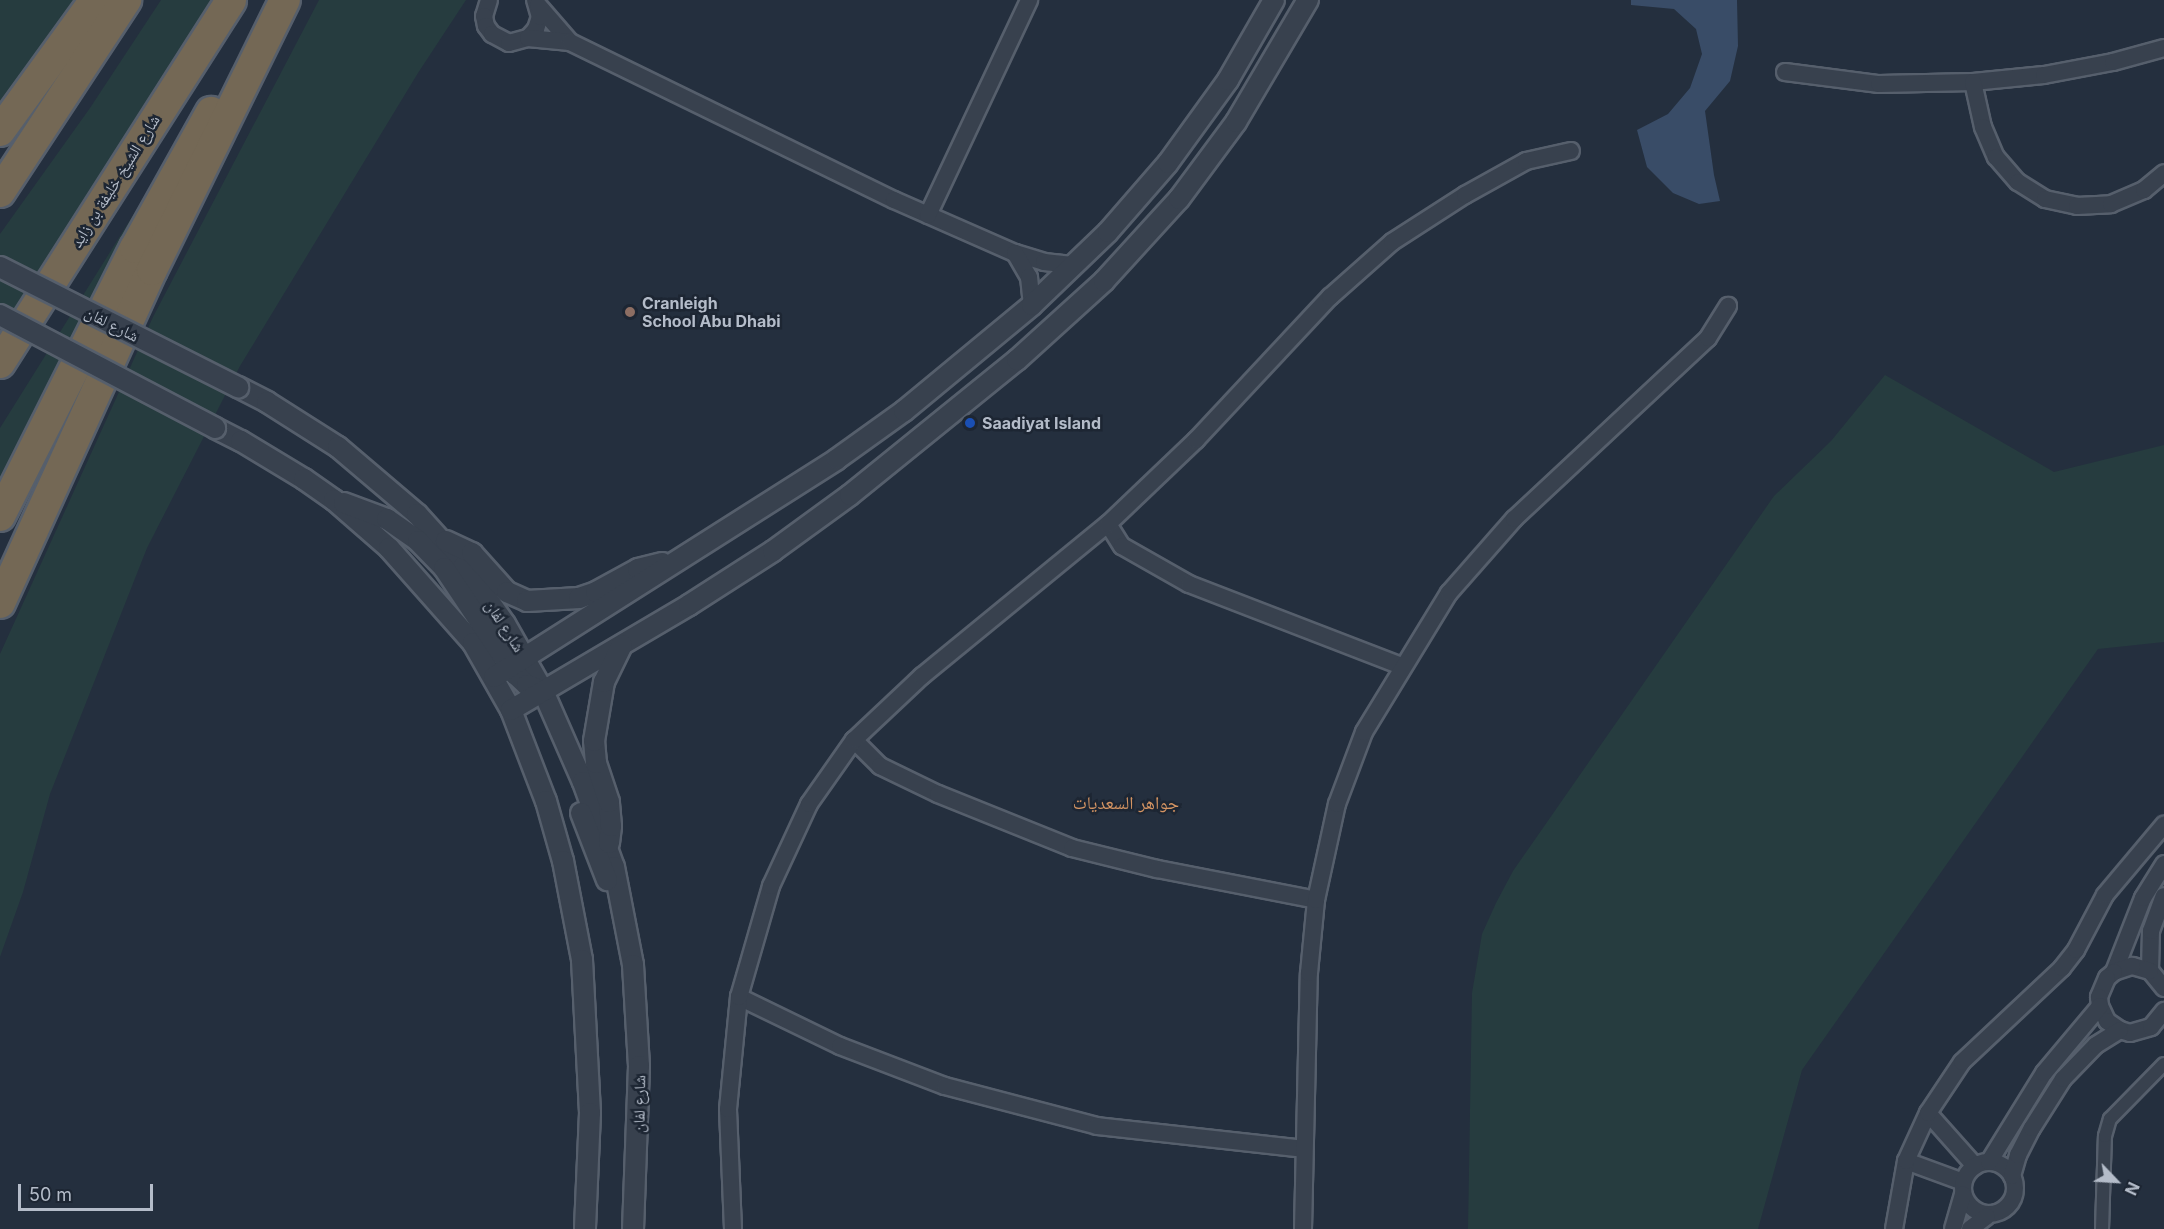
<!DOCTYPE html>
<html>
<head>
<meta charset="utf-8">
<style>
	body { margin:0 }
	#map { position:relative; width:2164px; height:1229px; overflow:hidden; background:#242f3e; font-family:Inter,"Noto Naskh Arabic",sans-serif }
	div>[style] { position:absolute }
	.green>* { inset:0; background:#263c3f }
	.water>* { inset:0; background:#394c67 }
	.roads { filter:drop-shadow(2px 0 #565f6c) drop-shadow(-2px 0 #565f6c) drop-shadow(0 2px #565f6c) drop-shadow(0 -2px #565f6c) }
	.pedestrian>* { height:12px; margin:-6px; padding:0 6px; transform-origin:6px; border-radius:6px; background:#38414e }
	.minor>* { height:16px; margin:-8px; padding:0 8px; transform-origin:8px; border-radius:8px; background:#38414e }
	.minor>.ring { margin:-8px; padding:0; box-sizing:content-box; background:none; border:16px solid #38414e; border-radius:50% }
	.tertiary>* { height:20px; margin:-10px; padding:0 10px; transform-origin:10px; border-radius:10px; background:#38414e }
	.motorway>* { height:30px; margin:-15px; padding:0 15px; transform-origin:15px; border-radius:15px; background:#746855 }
	.bridges { filter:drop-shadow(2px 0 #565f6c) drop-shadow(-2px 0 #565f6c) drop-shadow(0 2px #565f6c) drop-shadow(0 -2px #565f6c) }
	.tertiary-bridge>* { height:20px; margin:-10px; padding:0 10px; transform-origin:10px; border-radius:10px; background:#38414e }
	.dots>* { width:16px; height:16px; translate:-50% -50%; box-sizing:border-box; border:3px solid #1d2633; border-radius:50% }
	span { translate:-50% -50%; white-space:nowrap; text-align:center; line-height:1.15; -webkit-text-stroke:5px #1d2633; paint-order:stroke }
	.street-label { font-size:16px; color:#b4bcc9 }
	.poi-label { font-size:16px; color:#b4bcc9; font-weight:700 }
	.left { translate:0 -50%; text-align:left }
	.neighbourhood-label { font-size:18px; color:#d59563 }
	.north { position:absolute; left:2086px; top:1151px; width:60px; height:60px; -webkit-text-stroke:4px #1d2633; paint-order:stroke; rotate:115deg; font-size:16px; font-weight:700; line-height:24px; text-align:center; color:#b4bcc9 }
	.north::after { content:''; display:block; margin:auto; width:21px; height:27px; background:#b4bcc9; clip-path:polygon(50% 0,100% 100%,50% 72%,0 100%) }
	.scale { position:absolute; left:18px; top:1184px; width:135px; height:27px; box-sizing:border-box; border:3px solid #b4bcc9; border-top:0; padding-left:8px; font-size:18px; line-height:21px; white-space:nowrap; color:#b4bcc9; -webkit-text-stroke:4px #1d2633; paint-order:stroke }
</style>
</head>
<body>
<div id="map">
	<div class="green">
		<div style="clip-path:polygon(0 0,81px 0,0 117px)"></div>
		<div style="clip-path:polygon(161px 0,214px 0,0 332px,0 234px,90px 108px)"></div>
		<div style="clip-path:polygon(319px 0,466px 0,418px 73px,240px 366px,147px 548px,50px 794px,23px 892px,0 957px,0 654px,153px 317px)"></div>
		<div style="clip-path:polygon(182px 137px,0 495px,0 428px)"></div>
		<div style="clip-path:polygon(1885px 375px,2054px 472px,2164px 445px,2164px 642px,2098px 649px,1802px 1070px,1758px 1229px,1468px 1229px,1472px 993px,1482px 934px,1496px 903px,1513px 871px,1774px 496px,1831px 441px)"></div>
	</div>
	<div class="water">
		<div style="clip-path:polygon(1631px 0,1737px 0,1738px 46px,1730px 81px,1705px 111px,1714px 175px,1720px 201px,1699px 204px,1673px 193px,1647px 167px,1637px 130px,1668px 114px,1690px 88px,1702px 54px,1696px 29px,1674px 9px,1631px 5px)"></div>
	</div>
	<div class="roads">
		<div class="pedestrian">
			<div style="left:2102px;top:1229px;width:93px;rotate:-88.2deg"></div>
			<div style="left:2105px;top:1136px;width:18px;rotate:-74deg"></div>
			<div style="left:2110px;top:1119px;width:77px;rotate:-45.5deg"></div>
		</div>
		<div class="minor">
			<div style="left:489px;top:0;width:17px;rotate:107deg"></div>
			<div style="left:484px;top:16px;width:10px;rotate:79deg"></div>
			<div style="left:486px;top:26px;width:10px;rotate:53deg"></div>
			<div style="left:492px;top:34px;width:19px;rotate:28deg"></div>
			<div style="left:509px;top:43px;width:20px;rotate:-15deg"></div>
			<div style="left:528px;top:38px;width:12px;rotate:-48deg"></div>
			<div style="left:536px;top:29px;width:13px;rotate:-72deg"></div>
			<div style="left:540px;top:17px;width:18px;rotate:-106deg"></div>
			<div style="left:538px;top:5px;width:49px;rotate:49.1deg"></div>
			<div style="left:528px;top:38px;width:42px;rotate:5.4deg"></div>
			<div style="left:570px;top:42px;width:360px;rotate:26deg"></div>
			<div style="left:894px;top:200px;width:132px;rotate:23.7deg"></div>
			<div style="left:1015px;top:253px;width:30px;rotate:17deg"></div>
			<div style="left:1044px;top:262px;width:31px;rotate:6deg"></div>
			<div style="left:1785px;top:72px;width:95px;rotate:7.3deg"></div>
			<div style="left:1879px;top:84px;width:94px;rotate:-1.2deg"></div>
			<div style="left:1973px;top:82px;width:71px;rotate:-5.6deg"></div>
			<div style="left:2044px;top:75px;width:70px;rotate:-10.7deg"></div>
			<div style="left:2113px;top:62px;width:53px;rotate:-15.4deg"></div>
			<div style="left:1973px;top:82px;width:46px;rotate:77.5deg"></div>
			<div style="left:1983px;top:127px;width:33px;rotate:67deg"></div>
			<div style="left:1996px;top:157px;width:33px;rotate:49deg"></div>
			<div style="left:2018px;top:182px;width:32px;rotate:32deg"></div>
			<div style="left:2045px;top:199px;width:33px;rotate:12deg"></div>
			<div style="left:2077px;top:206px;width:34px;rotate:-3deg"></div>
			<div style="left:2111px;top:204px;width:36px;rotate:-23deg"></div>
			<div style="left:2144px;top:190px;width:26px;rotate:-40deg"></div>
			<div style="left:928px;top:215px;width:238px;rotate:-64.8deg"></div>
			<div style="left:1015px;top:253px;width:28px;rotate:60deg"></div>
			<div style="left:1029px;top:277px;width:28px;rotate:84deg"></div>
			<div style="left:1108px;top:524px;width:26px;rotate:58deg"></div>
			<div style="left:1122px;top:546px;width:77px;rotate:29.6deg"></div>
			<div style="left:1189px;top:584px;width:228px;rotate:21.1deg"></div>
			<div style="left:854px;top:740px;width:37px;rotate:45deg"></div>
			<div style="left:880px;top:766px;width:64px;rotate:25.8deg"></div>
			<div style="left:938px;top:794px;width:144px;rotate:21.9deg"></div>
			<div style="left:1072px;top:848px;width:88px;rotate:13.9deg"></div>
			<div style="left:1157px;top:869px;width:162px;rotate:11deg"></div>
			<div style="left:2150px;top:971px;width:40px;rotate:-88.6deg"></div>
			<div style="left:2151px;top:931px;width:37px;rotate:-70deg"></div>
			<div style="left:2114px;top:972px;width:79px;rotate:-68.6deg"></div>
			<div style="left:2143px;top:898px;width:40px;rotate:-58deg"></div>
			<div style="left:2164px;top:988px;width:22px;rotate:-129deg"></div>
			<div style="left:2150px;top:971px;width:19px;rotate:-164deg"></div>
			<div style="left:2132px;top:966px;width:19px;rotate:162deg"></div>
			<div style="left:2114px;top:972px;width:9px;rotate:139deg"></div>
			<div style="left:2107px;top:978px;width:21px;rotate:113deg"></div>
			<div style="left:2099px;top:997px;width:9px;rotate:84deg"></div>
			<div style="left:2100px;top:1006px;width:17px;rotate:65deg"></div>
			<div style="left:2107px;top:1021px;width:16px;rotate:35deg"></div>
			<div style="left:2120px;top:1030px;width:10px;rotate:17deg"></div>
			<div style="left:2130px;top:1033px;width:22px;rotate:-16deg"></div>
			<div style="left:2151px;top:1027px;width:21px;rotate:-51deg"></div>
			<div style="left:739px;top:997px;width:112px;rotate:25.9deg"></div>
			<div style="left:840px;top:1046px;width:112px;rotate:20.9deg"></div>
			<div style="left:945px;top:1086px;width:157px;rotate:14.7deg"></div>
			<div style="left:1097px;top:1126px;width:208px;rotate:6.3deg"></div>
			<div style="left:1928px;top:1113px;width:71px;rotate:48.4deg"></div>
			<div style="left:1906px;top:1161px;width:61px;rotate:20.2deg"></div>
			<div class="ring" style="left:1963px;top:1162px;width:36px;height:36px"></div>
			<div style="left:1989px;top:1162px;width:105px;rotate:-58.3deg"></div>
			<div style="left:2044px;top:1073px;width:87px;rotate:-50.1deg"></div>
			<div style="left:2012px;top:1176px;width:22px;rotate:-74deg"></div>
			<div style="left:2018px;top:1155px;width:30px;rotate:-63deg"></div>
			<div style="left:2032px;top:1128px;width:58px;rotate:-57.7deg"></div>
			<div style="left:2063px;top:1079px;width:47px;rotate:-45.9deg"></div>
			<div style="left:2096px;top:1045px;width:28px;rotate:-32deg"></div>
			<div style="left:733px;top:1229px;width:120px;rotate:-92.4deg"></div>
			<div style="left:728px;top:1109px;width:113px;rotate:-84.4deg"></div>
			<div style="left:739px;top:997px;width:116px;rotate:-73.9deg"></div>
			<div style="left:771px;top:886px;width:90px;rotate:-65.1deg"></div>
			<div style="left:809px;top:804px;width:78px;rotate:-54.9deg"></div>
			<div style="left:854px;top:740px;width:93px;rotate:-43.3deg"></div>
			<div style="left:922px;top:676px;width:240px;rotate:-39.3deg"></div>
			<div style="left:1108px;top:524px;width:122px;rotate:-43.7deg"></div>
			<div style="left:1196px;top:440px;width:196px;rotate:-46.9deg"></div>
			<div style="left:1330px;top:297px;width:83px;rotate:-41.6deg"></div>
			<div style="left:1392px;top:242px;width:87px;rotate:-32.8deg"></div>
			<div style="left:1465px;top:195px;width:70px;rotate:-29.1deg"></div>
			<div style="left:1526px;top:161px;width:46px;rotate:-12.5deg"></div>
			<div style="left:1303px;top:1229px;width:256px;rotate:-88.7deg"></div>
			<div style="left:1309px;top:973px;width:73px;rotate:-84.5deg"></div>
			<div style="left:1316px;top:900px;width:98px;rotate:-77.7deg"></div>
			<div style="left:1337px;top:804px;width:77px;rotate:-69.4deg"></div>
			<div style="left:1364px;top:732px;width:163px;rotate:-58.6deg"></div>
			<div style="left:1449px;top:593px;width:98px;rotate:-48.7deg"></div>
			<div style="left:1514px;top:519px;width:265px;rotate:-43deg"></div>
			<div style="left:1708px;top:338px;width:38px;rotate:-58deg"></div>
			<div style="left:1894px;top:1229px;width:69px;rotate:-80deg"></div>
			<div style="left:1906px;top:1161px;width:53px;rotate:-65.4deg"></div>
			<div style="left:1928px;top:1113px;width:61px;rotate:-56.3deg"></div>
			<div style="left:1962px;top:1062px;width:137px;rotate:-43.2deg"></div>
			<div style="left:2062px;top:968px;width:23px;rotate:-52deg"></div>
			<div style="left:2076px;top:950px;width:62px;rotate:-62.2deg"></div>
			<div style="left:2105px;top:895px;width:92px;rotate:-49.9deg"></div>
			<div style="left:1953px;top:1229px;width:36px;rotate:-74deg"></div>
			<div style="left:1970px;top:1229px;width:21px;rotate:-37deg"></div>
		</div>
		<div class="tertiary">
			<div style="left:238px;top:387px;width:33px;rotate:27deg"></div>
			<div style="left:267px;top:402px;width:84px;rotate:32.4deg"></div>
			<div style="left:338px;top:447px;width:104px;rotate:40.3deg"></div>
			<div style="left:417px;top:514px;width:70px;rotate:47.9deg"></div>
			<div style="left:464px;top:566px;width:71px;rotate:54.7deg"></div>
			<div style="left:505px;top:624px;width:77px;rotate:60.4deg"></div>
			<div style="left:543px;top:691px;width:99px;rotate:66.3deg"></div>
			<div style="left:583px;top:782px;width:90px;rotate:70deg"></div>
			<div style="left:614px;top:867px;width:100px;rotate:79deg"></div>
			<div style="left:633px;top:965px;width:101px;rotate:86.6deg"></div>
			<div style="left:639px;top:1066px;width:163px;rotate:92.1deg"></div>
			<div style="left:215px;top:428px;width:29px;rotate:27deg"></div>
			<div style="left:241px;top:441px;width:74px;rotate:31.1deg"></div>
			<div style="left:304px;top:479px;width:37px;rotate:35deg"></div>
			<div style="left:334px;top:500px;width:73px;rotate:41.1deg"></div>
			<div style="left:389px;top:548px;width:127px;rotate:48.5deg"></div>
			<div style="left:473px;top:643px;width:77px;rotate:60.4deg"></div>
			<div style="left:511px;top:710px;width:97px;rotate:69deg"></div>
			<div style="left:546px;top:801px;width:62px;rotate:74.2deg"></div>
			<div style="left:563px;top:861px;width:101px;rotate:79.1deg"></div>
			<div style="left:582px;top:960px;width:153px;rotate:87deg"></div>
			<div style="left:590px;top:1113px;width:116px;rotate:92.5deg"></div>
			<div style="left:344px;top:503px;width:46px;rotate:20.4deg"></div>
			<div style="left:387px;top:519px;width:38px;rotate:35deg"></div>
			<div style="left:418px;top:541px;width:37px;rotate:46deg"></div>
			<div style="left:444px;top:568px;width:128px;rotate:56.2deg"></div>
			<div style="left:515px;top:674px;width:16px;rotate:43deg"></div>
			<div style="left:527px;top:685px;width:17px;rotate:21deg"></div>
			<div style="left:446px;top:541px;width:29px;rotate:25deg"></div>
			<div style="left:472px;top:553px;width:52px;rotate:48.1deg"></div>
			<div style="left:507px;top:592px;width:22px;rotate:24deg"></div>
			<div style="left:527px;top:601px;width:52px;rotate:-3.3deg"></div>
			<div style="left:579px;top:598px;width:18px;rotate:-19deg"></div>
			<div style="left:596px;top:592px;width:48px;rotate:-28.7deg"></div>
			<div style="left:638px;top:569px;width:25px;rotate:-14deg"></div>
			<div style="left:494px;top:677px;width:406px;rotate:-32.4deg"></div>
			<div style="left:837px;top:459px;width:82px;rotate:-35.6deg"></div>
			<div style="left:904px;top:411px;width:166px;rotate:-39.6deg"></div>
			<div style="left:1032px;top:305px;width:105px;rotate:-43.8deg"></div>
			<div style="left:1108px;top:232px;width:91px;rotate:-49deg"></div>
			<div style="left:1168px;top:163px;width:102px;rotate:-54.1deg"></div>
			<div style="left:1228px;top:80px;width:92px;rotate:-60.1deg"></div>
			<div style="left:511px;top:710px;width:207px;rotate:-30.5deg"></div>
			<div style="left:689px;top:605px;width:100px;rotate:-32.7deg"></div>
			<div style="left:773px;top:551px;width:95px;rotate:-36deg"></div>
			<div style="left:850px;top:495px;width:215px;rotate:-39deg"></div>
			<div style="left:1017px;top:360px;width:118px;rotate:-42.2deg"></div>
			<div style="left:1104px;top:281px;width:111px;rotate:-47.6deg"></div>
			<div style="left:1179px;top:199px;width:96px;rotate:-53.5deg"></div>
			<div style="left:1236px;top:122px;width:142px;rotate:-59.5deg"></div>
			<div style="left:581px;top:813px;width:72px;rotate:68.8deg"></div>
			<div style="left:609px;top:843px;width:17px;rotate:-83deg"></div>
			<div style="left:611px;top:826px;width:24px;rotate:-95deg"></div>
			<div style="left:609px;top:802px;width:41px;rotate:-108.4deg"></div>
			<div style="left:596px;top:763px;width:22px;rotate:-95deg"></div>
			<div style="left:594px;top:741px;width:60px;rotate:-80.4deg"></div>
			<div style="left:604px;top:682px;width:41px;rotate:-64.1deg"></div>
		</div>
		<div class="motorway">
			<div style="left:0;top:131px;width:162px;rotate:-54.1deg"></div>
			<div style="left:0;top:192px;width:230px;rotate:-56.7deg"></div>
			<div style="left:0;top:363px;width:430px;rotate:-57.5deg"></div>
			<div style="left:0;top:516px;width:300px;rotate:-63.3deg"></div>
			<div style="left:135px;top:248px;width:156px;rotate:-60.8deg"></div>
			<div style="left:0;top:603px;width:366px;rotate:-65.5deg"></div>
			<div style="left:152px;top:270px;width:301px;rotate:-63.8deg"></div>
		</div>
	</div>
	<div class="bridges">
		<div class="tertiary-bridge">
			<div style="left:0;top:267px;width:267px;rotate:26.8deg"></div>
			<div style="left:0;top:315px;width:243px;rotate:27.7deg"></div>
		</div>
	</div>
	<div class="dots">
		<div style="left:630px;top:312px;background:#8d6e63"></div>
		<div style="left:970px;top:423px;background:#1a4fb4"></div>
	</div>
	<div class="street-label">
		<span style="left:115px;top:181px;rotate:-58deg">شارع الشيخ خليفة بن زايد</span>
		<span style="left:112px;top:324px;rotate:27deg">شارع لفان</span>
		<span style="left:505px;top:626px;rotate:57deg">شارع لفان</span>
		<span style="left:639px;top:1104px;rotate:-89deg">شارع لفان</span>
	</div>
	<div class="poi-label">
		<span class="left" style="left:642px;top:312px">Cranleigh<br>School Abu Dhabi</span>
		<span class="left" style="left:982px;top:423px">Saadiyat Island</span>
	</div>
	<div class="neighbourhood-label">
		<span style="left:1126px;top:803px">جواهر السعديات</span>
	</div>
	<div class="north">N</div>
	<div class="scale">50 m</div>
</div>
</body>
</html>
